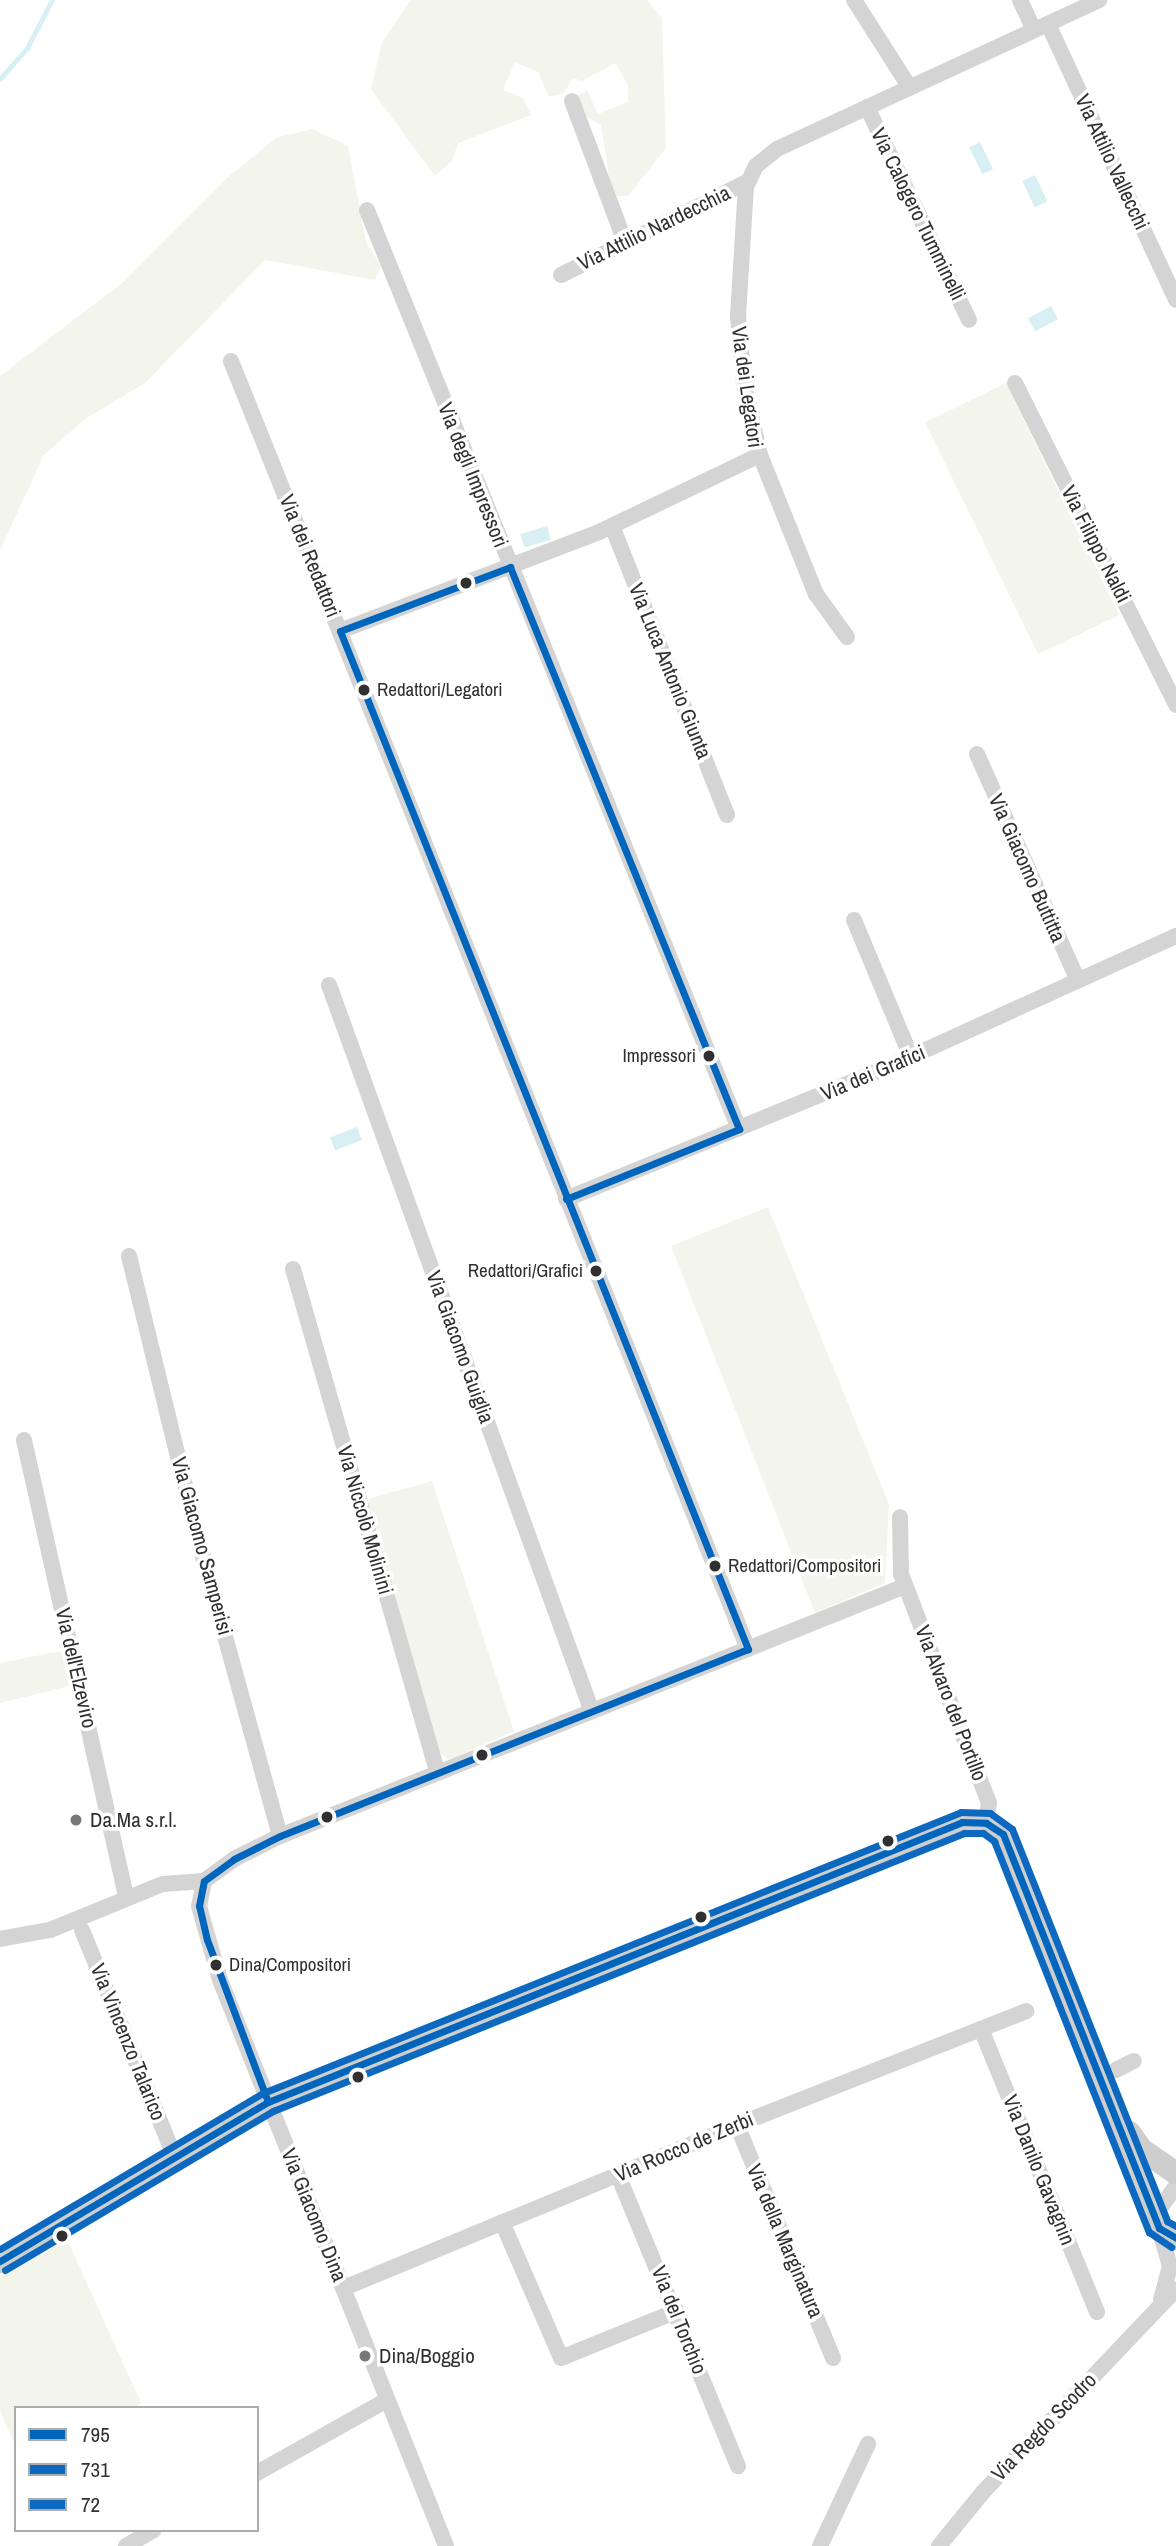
<!DOCTYPE html>
<html>
<head>
<meta charset="utf-8">
<style>
	body { margin:0 }
	#map { position:relative; width:1176px; height:2546px; overflow:hidden; background:#fff; font-family:"Archivo Narrow",sans-serif }
	div>[style] { position:absolute }
	.green>* { inset:0; background:#f3f5ec; transform-origin:0 0 }
	.water>* { inset:0; background:#d8f0f3; transform-origin:0 0 }
	.stream>* { height:4.5px; margin:-2.25px; padding:0 2.25px; transform-origin:2.25px; border-radius:2.25px; background:#d8f0f3 }
	.street>* { height:16px; margin:-8px; padding:0 8px; transform-origin:8px; border-radius:8px; background:#d4d4d4 }
	.secondary>* { height:23px; margin:-11.5px; padding:0 11.5px; transform-origin:11.5px; border-radius:11.5px; background:#cecece }
	.bus-1>* { height:7px; margin:-3.5px; padding:0 3.5px; transform-origin:3.5px; border-radius:3.5px; background:#0065bd }
	.bus-2>* { height:7px; margin:-3.5px; padding:0 3.5px; transform-origin:3.5px; border-radius:3.5px; background:#0c69bf }
	.bus-3>* { height:7px; margin:-3.5px; padding:0 3.5px; transform-origin:3.5px; border-radius:3.5px; background:#0c69bf }
	.dots>* { width:19px; height:19px; translate:-50% -50%; box-sizing:border-box; border:4px solid #fff; border-radius:50% }
	span { translate:-50% -50%; white-space:nowrap; text-align:center; line-height:1.15; -webkit-text-stroke:7px #fff; paint-order:stroke }
	.bus-label { font-size:19px; color:#303030 }
	.left { translate:0 -50%; text-align:left }
	.right { translate:-100% -50%; text-align:right }
	.street-label { font-size:21px; color:#303030 }
	.poi-label { font-size:21px; color:#303030 }
	.legend { position:absolute; left:14px; top:2406px; width:245px; height:126px; box-sizing:border-box; background:#fff; border:2px solid #acacac; margin:0; padding:9px 12px; list-style:none; font-size:21px; color:#303030 }
	.legend li { display:flex; align-items:center; gap:14px; height:35px }
	.legend b { width:35px; border:2px solid #acacac }
</style>
</head>
<body>
<div id="map">
	<div class="green">
		<div style="clip-path:polygon(411px 0,647px 0,662px 18px,666px 148px,628px 196px,612px 196px,601px 125px,587px 117px,577px 96px,587px 90px,598px 114px,628px 102px,628px 85px,615px 63px,582px 81px,573px 78px,564px 93px,549px 97px,538px 72px,515px 62px,503px 90px,523px 98px,531px 115px,458px 143px,452px 161px,435px 176px,371px 89px,382px 42px)"></div>
		<div style="clip-path:polygon(313px 129px,348px 146px,366px 242px,381px 266px,375px 280px,265px 260px,145px 383px,85px 419px,44px 455px,0 550px,0 376px,122px 283px,227px 178px,277px 137px)"></div>
		<div style="left:1006px;top:383px;width:258px;height:90px;rotate:64deg"></div>
		<div style="clip-path:polygon(768px 1207px,889px 1504px,885px 1583px,815px 1613px,671px 1246px)"></div>
		<div style="clip-path:polygon(432px 1481px,514px 1731px,449px 1760px,438px 1751px,368px 1499px)"></div>
		<div style="clip-path:polygon(61px 1651px,70px 1686px,0 1703px,0 1663px)"></div>
		<div style="clip-path:polygon(66px 2237px,141px 2403px,133px 2408px,16px 2408px,16px 2447px,0 2411px,0 2276px)"></div>
	</div>
	<div class="water">
		<div style="left:980px;top:142px;width:30px;height:12px;rotate:64deg"></div>
		<div style="left:1035px;top:175px;width:29px;height:14px;rotate:65deg"></div>
		<div style="left:1051px;top:306px;width:15px;height:26px;rotate:62deg"></div>
		<div style="left:547px;top:526px;width:14px;height:28px;rotate:73deg"></div>
		<div style="left:357px;top:1127px;width:14px;height:29px;rotate:69deg"></div>
	</div>
	<div class="stream">
		<div style="left:0;top:79px;width:41px;rotate:-48.9deg"></div>
		<div style="left:27px;top:48px;width:54px;rotate:-62.5deg"></div>
	</div>
	<div class="street">
		<div style="left:854px;top:0;width:104px;rotate:57.5deg"></div>
		<div style="left:1020px;top:0;width:33px;rotate:65deg"></div>
		<div style="left:1048px;top:24px;width:304px;rotate:65.1deg"></div>
		<div style="left:572px;top:101px;width:151px;rotate:69.4deg"></div>
		<div style="left:867px;top:107px;width:236px;rotate:64.4deg"></div>
		<div style="left:367px;top:210px;width:991px;rotate:67.96deg"></div>
		<div style="left:561px;top:275px;width:208px;rotate:-26.6deg"></div>
		<div style="left:231px;top:361px;width:1388px;rotate:68.13deg"></div>
		<div style="left:1015px;top:383px;width:360px;rotate:63.4deg"></div>
		<div style="left:760px;top:455px;width:150px;rotate:68.1deg"></div>
		<div style="left:816px;top:594px;width:53px;rotate:54.2deg"></div>
		<div style="left:612px;top:526px;width:311px;rotate:68.3deg"></div>
		<div style="left:340px;top:631px;width:277px;rotate:-20.9deg"></div>
		<div style="left:599px;top:532px;width:178px;rotate:-25.6deg"></div>
		<div style="left:760px;top:455px;width:73px;rotate:-102.7deg"></div>
		<div style="left:744px;top:384px;width:68px;rotate:-95deg"></div>
		<div style="left:738px;top:316px;width:129px;rotate:-86.5deg"></div>
		<div style="left:746px;top:187px;width:23px;rotate:-65deg"></div>
		<div style="left:756px;top:166px;width:27px;rotate:-39deg"></div>
		<div style="left:777px;top:149px;width:355px;rotate:-24.8deg"></div>
		<div style="left:977px;top:754px;width:248px;rotate:66deg"></div>
		<div style="left:854px;top:920px;width:148px;rotate:67.4deg"></div>
		<div style="left:329px;top:985px;width:770px;rotate:70.11deg"></div>
		<div style="left:566px;top:1199px;width:358px;rotate:-22.3deg"></div>
		<div style="left:897px;top:1063px;width:307px;rotate:-24.5deg"></div>
		<div style="left:129px;top:1256px;width:283px;rotate:76.3deg"></div>
		<div style="left:196px;top:1531px;width:316px;rotate:74.6deg"></div>
		<div style="left:293px;top:1269px;width:522px;rotate:73.99deg"></div>
		<div style="left:24px;top:1440px;width:468px;rotate:77.4deg"></div>
		<div style="left:900px;top:1517px;width:57px;rotate:89deg"></div>
		<div style="left:901px;top:1574px;width:245px;rotate:69deg"></div>
		<div style="left:989px;top:1803px;width:20px;rotate:99deg"></div>
		<div style="left:204px;top:1881px;width:25px;rotate:101deg"></div>
		<div style="left:199px;top:1906px;width:77px;rotate:74.2deg"></div>
		<div style="left:220px;top:1980px;width:609px;rotate:68.23deg"></div>
		<div style="left:82px;top:1930px;width:243px;rotate:67.8deg"></div>
		<div style="left:0;top:1939px;width:51px;rotate:-10.2deg"></div>
		<div style="left:50px;top:1930px;width:122px;rotate:-22.2deg"></div>
		<div style="left:163px;top:1884px;width:41px;rotate:-4.2deg"></div>
		<div style="left:204px;top:1881px;width:37px;rotate:-36deg"></div>
		<div style="left:234px;top:1859px;width:51px;rotate:-26.6deg"></div>
		<div style="left:280px;top:1836px;width:673px;rotate:-21.8deg"></div>
		<div style="left:981px;top:2029px;width:306px;rotate:67.7deg"></div>
		<div style="left:1116px;top:2070px;width:20px;rotate:-27deg"></div>
		<div style="left:737px;top:2125px;width:252px;rotate:67.6deg"></div>
		<div style="left:618px;top:2175px;width:315px;rotate:67.6deg"></div>
		<div style="left:1155px;top:2215px;width:36px;rotate:-54deg"></div>
		<div style="left:502px;top:2222px;width:148px;rotate:66.5deg"></div>
		<div style="left:561px;top:2358px;width:125px;rotate:-22.1deg"></div>
		<div style="left:1159px;top:2228px;width:40px;rotate:74deg"></div>
		<div style="left:1170px;top:2266px;width:35px;rotate:105deg"></div>
		<div style="left:344px;top:2288px;width:425px;rotate:-22.5deg"></div>
		<div style="left:737px;top:2125px;width:311px;rotate:-21.5deg"></div>
		<div style="left:257px;top:2473px;width:149px;rotate:-29.3deg"></div>
		<div style="left:126px;top:2546px;width:32px;rotate:-30deg"></div>
		<div style="left:820px;top:2546px;width:113px;rotate:-64.8deg"></div>
		<div style="left:939px;top:2546px;width:70px;rotate:-50.8deg"></div>
		<div style="left:983px;top:2492px;width:280px;rotate:-46.4deg"></div>
	</div>
	<div class="secondary">
		<div style="left:1129px;top:2132px;width:21px;rotate:55deg"></div>
		<div style="left:1141px;top:2149px;width:42px;rotate:34.4deg"></div>
		<div style="left:0;top:2261px;width:312px;rotate:-30.7deg"></div>
		<div style="left:268px;top:2102px;width:748px;rotate:-21.97deg"></div>
		<div style="left:962px;top:1822px;width:24px;rotate:2deg"></div>
		<div style="left:986px;top:1823px;width:20px;rotate:33deg"></div>
		<div style="left:1003px;top:1834px;width:424px;rotate:68.4deg"></div>
		<div style="left:1159px;top:2228px;width:20px;rotate:30deg"></div>
	</div>
	<div class="bus-1">
		<div style="left:510px;top:567px;width:607px;rotate:67.83deg"></div>
		<div style="left:340px;top:631px;width:1097px;rotate:68.16deg"></div>
		<div style="left:340px;top:631px;width:182px;rotate:-20.6deg"></div>
		<div style="left:566px;top:1199px;width:187px;rotate:-22deg"></div>
		<div style="left:268px;top:2102px;width:173px;rotate:-110.6deg"></div>
		<div style="left:207px;top:1940px;width:35px;rotate:-103deg"></div>
		<div style="left:199px;top:1906px;width:25px;rotate:-79deg"></div>
		<div style="left:204px;top:1881px;width:37px;rotate:-36deg"></div>
		<div style="left:234px;top:1859px;width:51px;rotate:-26.6deg"></div>
		<div style="left:280px;top:1836px;width:504px;rotate:-21.78deg"></div>
		<div style="left:0;top:2261px;width:312px;rotate:-30.7deg"></div>
		<div style="left:268px;top:2102px;width:748px;rotate:-21.97deg"></div>
		<div style="left:962px;top:1822px;width:24px;rotate:2deg"></div>
		<div style="left:986px;top:1823px;width:20px;rotate:33deg"></div>
		<div style="left:1003px;top:1834px;width:424px;rotate:68.4deg"></div>
		<div style="left:1159px;top:2228px;width:20px;rotate:30deg"></div>
	</div>
	<div class="bus-2">
		<div style="left:5px;top:2270px;width:312px;rotate:-30.7deg"></div>
		<div style="left:273px;top:2111px;width:745px;rotate:-21.92deg"></div>
		<div style="left:964px;top:1833px;width:19px"></div>
		<div style="left:983px;top:1833px;width:14px;rotate:36deg"></div>
		<div style="left:994px;top:1841px;width:421px;rotate:68.4deg"></div>
		<div style="left:1149px;top:2232px;width:27px;rotate:34deg"></div>
	</div>
	<div class="bus-3">
		<div style="left:0;top:2249px;width:306px;rotate:-30.7deg"></div>
		<div style="left:263px;top:2093px;width:752px;rotate:-21.93deg"></div>
		<div style="left:961px;top:1812px;width:29px;rotate:2deg"></div>
		<div style="left:990px;top:1813px;width:27px;rotate:36deg"></div>
		<div style="left:1012px;top:1829px;width:422px;rotate:68.4deg"></div>
		<div style="left:1167px;top:2221px;width:10px;rotate:29deg"></div>
	</div>
	<div class="dots">
		<div style="left:466px;top:583px;background:#303030"></div>
		<div style="left:364px;top:690px;background:#303030"></div>
		<div style="left:709px;top:1056px;background:#303030"></div>
		<div style="left:596px;top:1271px;background:#303030"></div>
		<div style="left:715px;top:1566px;background:#303030"></div>
		<div style="left:482px;top:1755px;background:#303030"></div>
		<div style="left:327px;top:1817px;background:#303030"></div>
		<div style="left:76px;top:1820px;background:#787878"></div>
		<div style="left:888px;top:1841px;background:#303030"></div>
		<div style="left:701px;top:1917px;background:#303030"></div>
		<div style="left:216px;top:1965px;background:#303030"></div>
		<div style="left:358px;top:2077px;background:#303030"></div>
		<div style="left:62px;top:2236px;background:#303030"></div>
		<div style="left:365px;top:2356px;background:#787878"></div>
	</div>
	<div class="bus-label">
		<span class="left" style="left:377px;top:690px">Redattori/Legatori</span>
		<span class="right" style="left:696px;top:1056px">Impressori</span>
		<span class="right" style="left:583px;top:1271px">Redattori/Grafici</span>
		<span class="left" style="left:728px;top:1566px">Redattori/Compositori</span>
		<span class="left" style="left:229px;top:1965px">Dina/Compositori</span>
	</div>
	<div class="street-label">
		<span style="left:1112px;top:162px;rotate:65deg">Via Attilio Vallecchi</span>
		<span style="left:918px;top:214px;rotate:64deg">Via Calogero Tumminelli</span>
		<span style="left:654px;top:228px;rotate:-26deg">Via Attilio Nardecchia</span>
		<span style="left:747px;top:387px;rotate:82deg">Via dei Legatori</span>
		<span style="left:473px;top:475px;rotate:68deg">Via degli Impressori</span>
		<span style="left:1096px;top:544px;rotate:63deg">Via Filippo Naldi</span>
		<span style="left:310px;top:556px;rotate:68deg">Via dei Redattori</span>
		<span style="left:670px;top:671px;rotate:68deg">Via Luca Antonio Giunta</span>
		<span style="left:1027px;top:868px;rotate:66deg">Via Giacomo Buttitta</span>
		<span style="left:873px;top:1073px;rotate:-23deg">Via dei Grafici</span>
		<span style="left:460px;top:1347px;rotate:70deg">Via Giacomo Guiglia</span>
		<span style="left:365px;top:1520px;rotate:74deg">Via Niccolò Molinini</span>
		<span style="left:202px;top:1546px;rotate:75deg">Via Giacomo Samperisi</span>
		<span style="left:76px;top:1668px;rotate:77deg">Via dell'Elzeviro</span>
		<span style="left:951px;top:1703px;rotate:69deg">Via Alvaro del Portillo</span>
		<span style="left:128px;top:2042px;rotate:68deg">Via Vincenzo Talarico</span>
		<span style="left:684px;top:2147px;rotate:-23deg">Via Rocco de Zerbi</span>
		<span style="left:1039px;top:2170px;rotate:68deg">Via Danilo Gavagnin</span>
		<span style="left:314px;top:2215px;rotate:68deg">Via Giacomo Dina</span>
		<span style="left:785px;top:2241px;rotate:67deg">Via della Marginatura</span>
		<span style="left:679px;top:2320px;rotate:68deg">Via del Torchio</span>
		<span style="left:1044px;top:2427px;rotate:-46deg">Via Regdo Scodro</span>
	</div>
	<div class="poi-label">
		<span class="left" style="left:90px;top:1820px">Da.Ma s.r.l.</span>
		<span class="left" style="left:379px;top:2356px">Dina/Boggio</span>
	</div>
	<ul class="legend">
	<li><b style="height:9px;background:#0065bd"></b>795</li>
	<li><b style="height:9px;background:#0c69bf"></b>731</li>
	<li><b style="height:9px;background:#0c69bf"></b>72</li>
	</ul>
</div>
</body>
</html>
